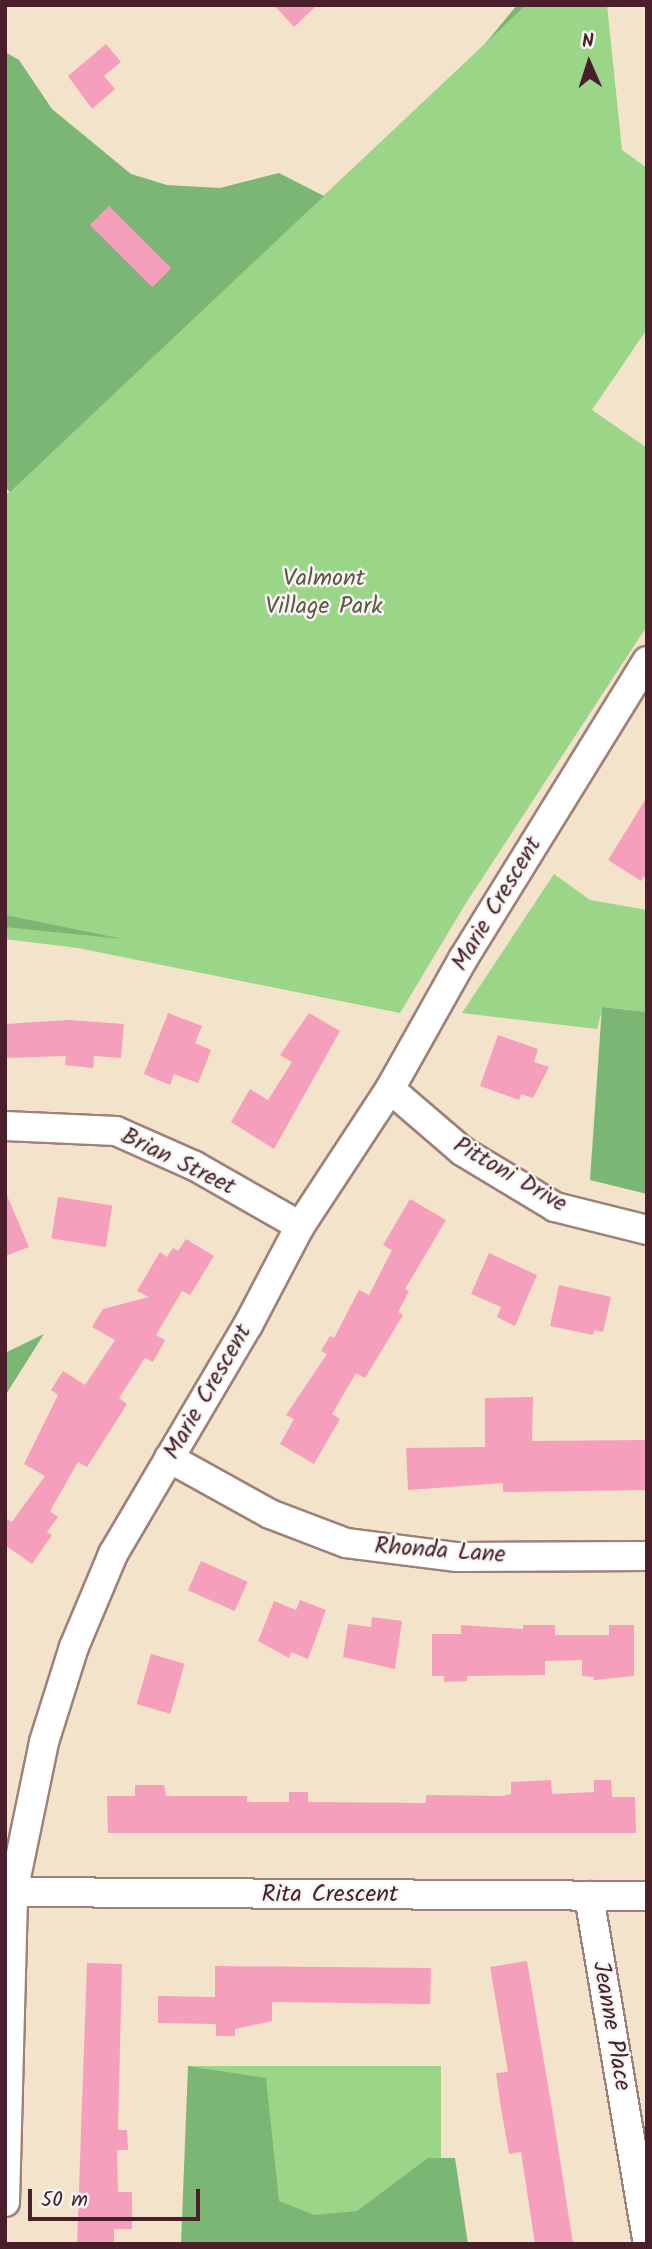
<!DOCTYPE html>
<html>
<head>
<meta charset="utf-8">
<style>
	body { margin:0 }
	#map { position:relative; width:652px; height:2249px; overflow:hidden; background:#f2e3ca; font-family:Kalam,sans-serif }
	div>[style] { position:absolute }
	.green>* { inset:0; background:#9bd588; transform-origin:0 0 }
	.forest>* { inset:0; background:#7cb674 }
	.building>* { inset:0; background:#f59fbd; transform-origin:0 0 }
	.roads { filter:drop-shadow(2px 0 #9e817a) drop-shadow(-2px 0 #9e817a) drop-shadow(0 2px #9e817a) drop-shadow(0 -2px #9e817a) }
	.minor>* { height:28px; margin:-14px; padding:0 14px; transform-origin:14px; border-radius:14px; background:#fff }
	span { translate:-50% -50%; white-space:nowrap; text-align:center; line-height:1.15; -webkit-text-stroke:5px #f6f6f2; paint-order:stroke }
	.park-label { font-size:24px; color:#625647 }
	.street-label { font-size:24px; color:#4a1f2b }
	.frame { position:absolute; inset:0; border:7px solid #4a1f2b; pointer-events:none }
	.north { position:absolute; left:554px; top:28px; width:70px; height:70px; -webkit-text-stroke:5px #f6f6f2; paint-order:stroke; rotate:357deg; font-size:19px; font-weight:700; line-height:28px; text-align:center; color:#4a1f2b }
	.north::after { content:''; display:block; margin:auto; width:24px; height:32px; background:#4a1f2b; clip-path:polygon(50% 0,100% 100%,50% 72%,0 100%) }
	.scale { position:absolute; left:28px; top:2189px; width:172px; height:32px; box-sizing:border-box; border:4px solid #4a1f2b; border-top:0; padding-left:9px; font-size:21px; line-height:24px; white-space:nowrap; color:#4a1f2b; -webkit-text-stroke:5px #f6f6f2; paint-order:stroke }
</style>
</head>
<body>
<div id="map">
	<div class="green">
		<div style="clip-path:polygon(526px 5px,607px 5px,622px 150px,647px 168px,647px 329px,592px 410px,647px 448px,647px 626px,466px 903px,400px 1013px,78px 948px,5px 939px,5px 496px)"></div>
		<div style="clip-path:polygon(554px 874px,590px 900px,647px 910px,647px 1012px,603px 1007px,597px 1029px,462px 1013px)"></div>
		<div style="left:188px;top:2066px;width:253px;height:178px"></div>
	</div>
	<div class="forest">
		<div style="clip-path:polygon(517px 5px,526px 5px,484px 45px)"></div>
		<div style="clip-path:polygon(5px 52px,19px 60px,52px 109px,131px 174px,167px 185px,220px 188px,279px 173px,324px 196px,10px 492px,5px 487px)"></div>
		<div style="clip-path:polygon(5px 915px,123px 939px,5px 927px)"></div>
		<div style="clip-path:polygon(602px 1007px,647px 1012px,647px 1194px,590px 1180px)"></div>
		<div style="clip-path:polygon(44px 1334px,5px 1396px,5px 1353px)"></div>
		<div style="clip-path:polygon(188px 2066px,266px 2078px,279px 2201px,314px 2215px,357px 2211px,428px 2158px,455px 2158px,468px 2244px,181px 2244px)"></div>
	</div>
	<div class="building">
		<div style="clip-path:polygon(274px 5px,317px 5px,294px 27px)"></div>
		<div style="clip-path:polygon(106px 44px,121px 62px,104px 76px,115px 89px,92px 109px,68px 76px)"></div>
		<div style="left:109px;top:206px;width:88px;height:27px;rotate:45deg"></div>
		<div style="clip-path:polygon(647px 797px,647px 879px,643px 876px,641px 881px,608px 860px)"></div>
		<div style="clip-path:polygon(168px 1013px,202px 1026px,195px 1043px,211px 1050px,198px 1083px,174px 1074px,170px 1085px,144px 1074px)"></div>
		<div style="clip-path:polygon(309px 1013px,340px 1031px,274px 1149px,231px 1122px,250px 1089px,268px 1100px,292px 1062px,280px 1055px)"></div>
		<div style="clip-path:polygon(69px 1020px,124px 1024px,121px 1058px,94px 1056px,93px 1068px,65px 1065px,66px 1056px,5px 1058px,5px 1024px)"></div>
		<div style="clip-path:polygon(498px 1035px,538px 1049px,534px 1062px,549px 1067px,533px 1098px,521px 1094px,519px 1100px,480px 1086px)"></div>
		<div style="clip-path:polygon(5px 1191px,29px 1247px,5px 1256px)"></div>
		<div style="left:58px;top:1197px;width:55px;height:42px;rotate:9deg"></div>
		<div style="clip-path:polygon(410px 1199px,446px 1220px,405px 1289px,409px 1291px,398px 1312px,403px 1315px,365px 1378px,356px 1373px,332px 1414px,340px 1419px,314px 1464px,280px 1444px,294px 1419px,286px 1415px,327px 1354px,321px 1351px,330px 1336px,334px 1338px,359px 1290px,369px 1295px,392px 1250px,383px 1245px)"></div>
		<div style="clip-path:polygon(186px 1239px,214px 1256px,190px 1295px,182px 1291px,156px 1335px,165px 1340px,153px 1362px,145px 1358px,119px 1398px,127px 1404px,87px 1467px,78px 1462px,50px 1511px,58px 1517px,47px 1532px,52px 1535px,32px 1564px,5px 1545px,5px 1518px,12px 1522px,45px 1476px,24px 1464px,58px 1395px,51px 1390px,63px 1371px,85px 1385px,115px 1340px,92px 1327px,103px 1309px,149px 1297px,137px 1291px,160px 1252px,167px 1257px,173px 1248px,178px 1251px)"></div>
		<div style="clip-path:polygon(489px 1253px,537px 1275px,515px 1326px,497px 1317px,501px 1307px,471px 1294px)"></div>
		<div style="clip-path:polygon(559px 1285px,611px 1297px,603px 1332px,594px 1330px,593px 1335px,550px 1326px)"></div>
		<div style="clip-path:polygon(533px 1397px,532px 1441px,647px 1440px,647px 1490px,503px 1492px,503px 1483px,408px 1490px,406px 1448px,485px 1447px,485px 1398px)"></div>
		<div style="left:201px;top:1561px;width:51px;height:32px;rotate:24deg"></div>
		<div style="clip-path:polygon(300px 1600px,326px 1610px,308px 1659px,291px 1652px,289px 1658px,258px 1641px,274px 1601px,296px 1610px)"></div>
		<div style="clip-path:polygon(372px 1617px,402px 1621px,395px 1669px,343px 1657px,348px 1624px,371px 1627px)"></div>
		<div style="clip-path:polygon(461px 1625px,523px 1629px,523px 1625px,555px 1625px,555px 1635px,609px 1635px,609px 1625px,634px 1625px,634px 1676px,594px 1680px,594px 1677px,582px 1676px,582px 1660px,545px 1661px,545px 1675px,467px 1676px,467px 1681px,444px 1682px,444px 1676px,432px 1676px,432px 1634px,461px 1634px)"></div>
		<div style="left:151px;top:1654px;width:35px;height:52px;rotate:16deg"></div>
		<div style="clip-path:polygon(551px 1780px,552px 1794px,594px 1792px,594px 1780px,611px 1780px,612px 1797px,635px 1797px,636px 1833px,108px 1833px,107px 1796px,135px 1796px,135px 1785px,164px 1785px,166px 1796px,247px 1796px,247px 1802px,289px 1802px,289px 1792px,308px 1792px,308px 1802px,426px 1803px,426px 1795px,503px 1796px,511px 1794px,511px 1782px)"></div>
		<div style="clip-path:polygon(527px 1961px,554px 2121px,573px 2244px,535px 2244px,521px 2152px,509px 2154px,500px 2102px,496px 2073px,508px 2072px,490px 1967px)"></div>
		<div style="clip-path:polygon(87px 1963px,122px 1964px,118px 2130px,127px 2130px,128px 2150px,117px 2150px,118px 2192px,132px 2192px,132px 2229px,114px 2229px,114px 2244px,77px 2244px)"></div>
		<div style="clip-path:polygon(215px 1966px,431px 1968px,430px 2004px,272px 2002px,272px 2021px,235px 2029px,235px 2036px,216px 2036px,216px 2024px,158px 2023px,158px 1996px,215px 1997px)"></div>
	</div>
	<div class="roads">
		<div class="minor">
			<div style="left:390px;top:1089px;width:95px;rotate:40.7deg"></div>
			<div style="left:462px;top:1151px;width:109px;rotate:31.1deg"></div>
			<div style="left:555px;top:1207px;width:95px;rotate:14deg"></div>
			<div style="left:5px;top:1126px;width:111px;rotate:2.6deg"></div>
			<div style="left:116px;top:1131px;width:86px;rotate:23.9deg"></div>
			<div style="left:195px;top:1166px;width:121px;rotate:29.7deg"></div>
			<div style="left:169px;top:1458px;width:115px;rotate:29deg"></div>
			<div style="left:270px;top:1514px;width:81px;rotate:20.9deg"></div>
			<div style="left:346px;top:1543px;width:112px;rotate:7.2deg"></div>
			<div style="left:457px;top:1557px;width:190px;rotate:-0.3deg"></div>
			<div style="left:13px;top:1892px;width:634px;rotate:0.36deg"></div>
			<div style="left:589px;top:1896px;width:348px;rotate:80.4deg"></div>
			<div style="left:5px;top:2202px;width:310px;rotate:-88.5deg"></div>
			<div style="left:13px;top:1892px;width:153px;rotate:-78.3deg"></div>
			<div style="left:44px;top:1742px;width:100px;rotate:-72.5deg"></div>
			<div style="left:74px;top:1647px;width:101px;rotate:-67.2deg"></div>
			<div style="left:113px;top:1554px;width:266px;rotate:-59.5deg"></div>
			<div style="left:248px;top:1325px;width:112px;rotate:-62.3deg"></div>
			<div style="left:300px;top:1226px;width:164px;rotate:-56.7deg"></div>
			<div style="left:390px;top:1089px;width:149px;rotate:-60.7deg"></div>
			<div style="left:463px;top:959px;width:350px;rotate:-58.3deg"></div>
		</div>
	</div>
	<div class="park-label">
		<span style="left:324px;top:593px">Valmont<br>Village Park</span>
	</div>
	<div class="street-label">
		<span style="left:497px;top:904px;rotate:-59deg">Marie Crescent</span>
		<span style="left:178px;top:1162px;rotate:26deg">Brian Street</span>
		<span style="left:510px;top:1175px;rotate:30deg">Pittoni Drive</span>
		<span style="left:208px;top:1392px;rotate:-60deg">Marie Crescent</span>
		<span style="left:440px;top:1551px;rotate:4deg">Rhonda Lane</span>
		<span style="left:330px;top:1895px">Rita Crescent</span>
		<span style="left:611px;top:2026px;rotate:80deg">Jeanne Place</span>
	</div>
	<div class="frame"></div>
	<div class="north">N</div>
	<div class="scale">50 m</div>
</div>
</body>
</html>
